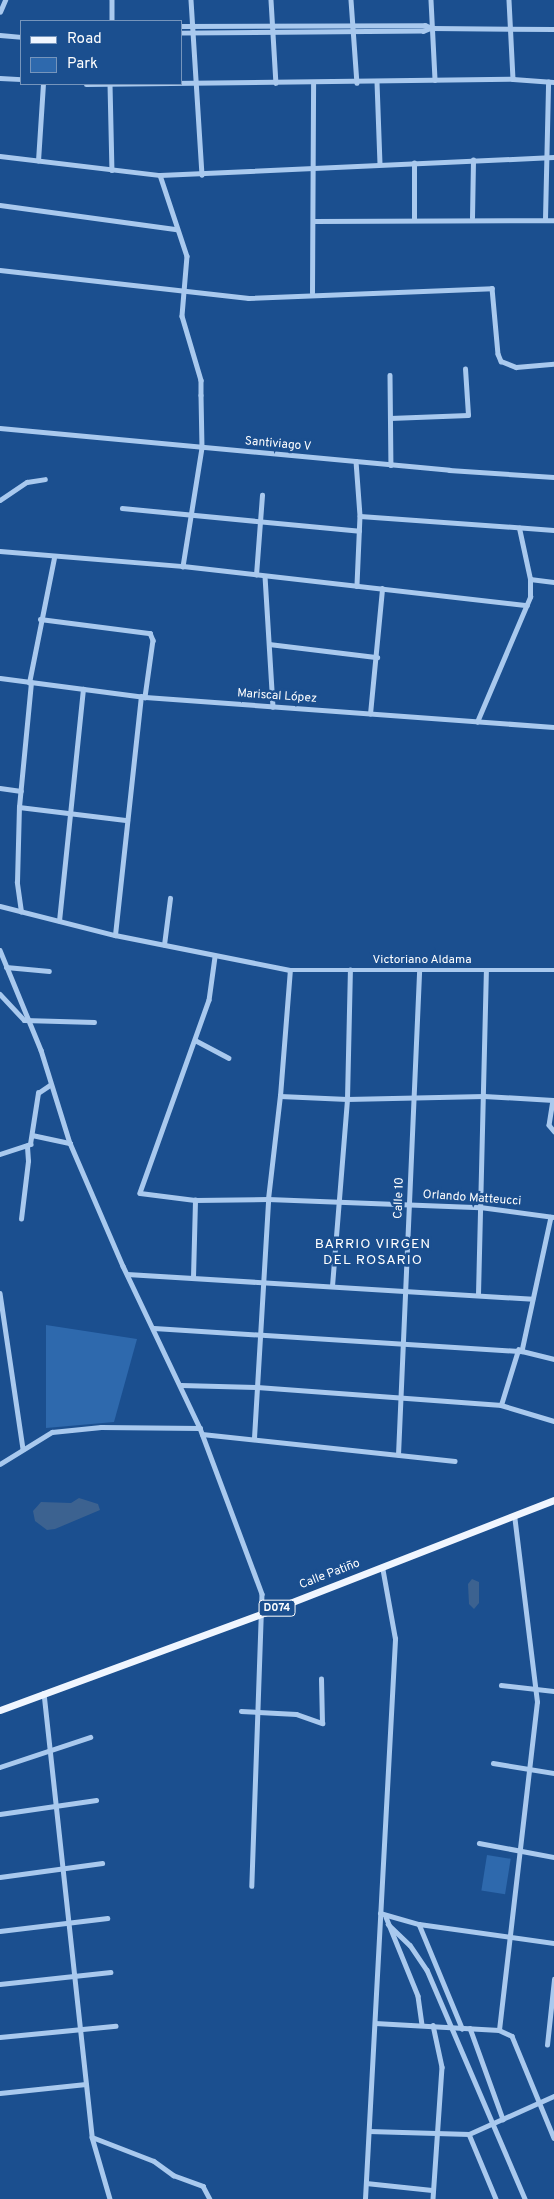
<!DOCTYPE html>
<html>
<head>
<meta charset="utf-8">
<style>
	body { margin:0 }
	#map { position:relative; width:554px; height:2199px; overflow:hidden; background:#1b4f8f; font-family:Overpass,sans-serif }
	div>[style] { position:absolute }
	.green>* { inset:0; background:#2e69ad; transform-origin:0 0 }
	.water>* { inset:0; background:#3c6290 }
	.minor>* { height:4.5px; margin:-2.25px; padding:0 2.25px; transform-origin:2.25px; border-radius:2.25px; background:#a9c9ee }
	.tertiary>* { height:5px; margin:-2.5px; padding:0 2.5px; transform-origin:2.5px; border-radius:2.5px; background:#a9c9ee }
	.primary>* { height:7px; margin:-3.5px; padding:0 3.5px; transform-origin:3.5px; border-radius:3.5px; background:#f0f6ff }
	span { translate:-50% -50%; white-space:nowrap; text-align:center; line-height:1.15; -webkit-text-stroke:5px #1b4f8f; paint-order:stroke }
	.shield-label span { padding:1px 4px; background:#1b4f8f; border:1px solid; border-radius:4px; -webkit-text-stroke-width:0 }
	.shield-label { font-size:11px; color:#fff; font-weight:700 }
	.street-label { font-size:12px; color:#fff }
	.neighbourhood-label { font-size:14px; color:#fff; letter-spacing:1px }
	.legend { position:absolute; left:20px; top:20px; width:162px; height:65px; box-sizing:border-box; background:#1b4f8f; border:1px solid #7695bc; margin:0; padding:6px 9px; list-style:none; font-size:15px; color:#fff }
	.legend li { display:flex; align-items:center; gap:10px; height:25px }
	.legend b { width:25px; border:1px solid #7695bc }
</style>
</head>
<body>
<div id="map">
	<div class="green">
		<div style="clip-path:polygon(46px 1325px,137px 1339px,114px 1422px,46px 1428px)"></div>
		<div style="left:487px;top:1855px;width:24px;height:36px;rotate:9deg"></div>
	</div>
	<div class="water">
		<div style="clip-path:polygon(79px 1498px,98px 1504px,100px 1510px,55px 1529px,47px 1530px,35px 1521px,33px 1511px,41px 1502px,71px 1503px)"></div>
		<div style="clip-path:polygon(472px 1579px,479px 1582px,479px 1603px,474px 1609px,469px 1604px,468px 1584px)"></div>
	</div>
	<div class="minor">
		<div style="left:112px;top:0;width:21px;rotate:90deg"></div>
		<div style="left:191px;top:0;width:175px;rotate:86.4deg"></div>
		<div style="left:271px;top:0;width:83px;rotate:86.6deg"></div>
		<div style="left:351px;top:0;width:83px;rotate:85.9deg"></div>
		<div style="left:431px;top:0;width:80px;rotate:87.1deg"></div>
		<div style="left:509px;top:0;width:79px;rotate:87.1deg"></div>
		<div style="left:0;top:12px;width:13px;rotate:-67deg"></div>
		<div style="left:181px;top:26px;width:244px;rotate:-0.2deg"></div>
		<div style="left:425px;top:25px;width:8px;rotate:23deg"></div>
		<div style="left:432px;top:28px;width:9px;rotate:159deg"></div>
		<div style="left:424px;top:31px;width:243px;rotate:179.5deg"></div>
		<div style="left:432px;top:28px;width:122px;rotate:0.5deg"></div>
		<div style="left:0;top:35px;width:21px;rotate:5deg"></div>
		<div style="left:0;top:78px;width:21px;rotate:3deg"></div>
		<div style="left:377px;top:82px;width:82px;rotate:87.9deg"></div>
		<div style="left:86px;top:84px;width:427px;rotate:-0.7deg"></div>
		<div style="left:513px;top:79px;width:41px;rotate:4.2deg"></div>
		<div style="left:110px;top:84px;width:86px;rotate:88.7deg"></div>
		<div style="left:0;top:156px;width:161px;rotate:6.8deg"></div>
		<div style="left:160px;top:175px;width:394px;rotate:-2.6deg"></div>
		<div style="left:38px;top:161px;width:77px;rotate:-86.3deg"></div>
		<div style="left:160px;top:175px;width:85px;rotate:71.6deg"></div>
		<div style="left:187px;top:256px;width:60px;rotate:94.8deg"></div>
		<div style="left:182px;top:316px;width:67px;rotate:73.5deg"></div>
		<div style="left:201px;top:380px;width:15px;rotate:90deg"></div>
		<div style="left:201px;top:395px;width:53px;rotate:88.9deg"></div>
		<div style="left:202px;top:448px;width:120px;rotate:99.1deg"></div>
		<div style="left:0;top:205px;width:178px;rotate:7.8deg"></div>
		<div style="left:472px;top:218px;width:58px;rotate:-89deg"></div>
		<div style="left:414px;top:219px;width:56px;rotate:-90deg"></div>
		<div style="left:545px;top:219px;width:137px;rotate:-88.7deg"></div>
		<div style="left:314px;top:221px;width:240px;rotate:-0.2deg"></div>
		<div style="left:0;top:270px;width:250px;rotate:6.4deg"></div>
		<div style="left:248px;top:298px;width:244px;rotate:-2.3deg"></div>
		<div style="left:492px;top:288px;width:66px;rotate:84.8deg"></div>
		<div style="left:498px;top:354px;width:8px;rotate:67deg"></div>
		<div style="left:501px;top:361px;width:16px;rotate:22deg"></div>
		<div style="left:516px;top:367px;width:38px;rotate:-5deg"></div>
		<div style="left:312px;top:293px;width:210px;rotate:-89.7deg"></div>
		<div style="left:390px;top:375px;width:90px;rotate:89.4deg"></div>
		<div style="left:390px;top:418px;width:78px;rotate:-2.2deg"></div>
		<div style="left:468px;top:415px;width:46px;rotate:-93.7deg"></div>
		<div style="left:0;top:428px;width:451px;rotate:5.3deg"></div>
		<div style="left:449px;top:470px;width:105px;rotate:3.8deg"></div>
		<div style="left:356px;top:461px;width:55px;rotate:85.8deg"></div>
		<div style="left:360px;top:516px;width:70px;rotate:92.5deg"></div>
		<div style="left:0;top:500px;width:32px;rotate:-34deg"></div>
		<div style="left:27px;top:482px;width:18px;rotate:-9deg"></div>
		<div style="left:122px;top:508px;width:238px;rotate:5.5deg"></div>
		<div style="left:360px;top:516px;width:195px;rotate:4.1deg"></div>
		<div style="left:0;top:551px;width:184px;rotate:4.7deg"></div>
		<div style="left:183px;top:566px;width:346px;rotate:6.5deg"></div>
		<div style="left:256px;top:575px;width:80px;rotate:-85.7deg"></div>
		<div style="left:265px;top:576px;width:131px;rotate:86.5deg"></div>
		<div style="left:530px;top:579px;width:24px;rotate:7deg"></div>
		<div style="left:40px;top:619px;width:111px;rotate:7.3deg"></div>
		<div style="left:150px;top:633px;width:8px;rotate:67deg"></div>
		<div style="left:153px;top:640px;width:58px;rotate:98deg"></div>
		<div style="left:269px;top:644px;width:109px;rotate:6.9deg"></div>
		<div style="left:29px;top:683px;width:127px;rotate:-78.7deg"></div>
		<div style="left:370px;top:714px;width:126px;rotate:-84.5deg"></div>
		<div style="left:477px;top:722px;width:136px;rotate:-67deg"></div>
		<div style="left:530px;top:597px;width:18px;rotate:-90deg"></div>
		<div style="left:530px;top:579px;width:52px;rotate:-102.2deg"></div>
		<div style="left:0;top:788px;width:21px;rotate:8deg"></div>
		<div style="left:19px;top:807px;width:109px;rotate:6.9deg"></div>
		<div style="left:0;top:906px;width:119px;rotate:14.2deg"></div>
		<div style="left:115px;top:935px;width:178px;rotate:11.3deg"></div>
		<div style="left:290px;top:970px;width:264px"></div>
		<div style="left:21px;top:912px;width:30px;rotate:-98deg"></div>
		<div style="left:17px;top:882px;width:75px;rotate:-88.5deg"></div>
		<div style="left:19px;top:807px;width:125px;rotate:-84.5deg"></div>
		<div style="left:59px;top:921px;width:233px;rotate:-84.1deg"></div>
		<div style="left:115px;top:935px;width:240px;rotate:-83.8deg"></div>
		<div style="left:164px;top:945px;width:47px;rotate:-82.7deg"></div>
		<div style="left:0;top:950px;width:108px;rotate:67.7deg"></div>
		<div style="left:41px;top:1050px;width:97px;rotate:72.7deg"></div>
		<div style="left:70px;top:1143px;width:134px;rotate:66.7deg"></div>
		<div style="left:123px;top:1266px;width:179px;rotate:64.6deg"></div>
		<div style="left:200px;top:1428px;width:177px;rotate:69.5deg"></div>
		<div style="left:262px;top:1594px;width:292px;rotate:92deg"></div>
		<div style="left:215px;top:957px;width:43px;rotate:97.9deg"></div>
		<div style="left:209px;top:1000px;width:205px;rotate:109.7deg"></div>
		<div style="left:140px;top:1193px;width:55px;rotate:7.3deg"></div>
		<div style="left:195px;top:1200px;width:73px;rotate:-0.8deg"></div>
		<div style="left:268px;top:1199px;width:212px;rotate:2.2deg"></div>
		<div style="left:480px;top:1207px;width:75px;rotate:7.7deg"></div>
		<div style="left:6px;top:967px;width:43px;rotate:5.3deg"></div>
		<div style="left:0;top:994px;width:35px;rotate:47deg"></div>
		<div style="left:24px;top:1020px;width:70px;rotate:1.6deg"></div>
		<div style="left:195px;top:1040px;width:38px;rotate:28deg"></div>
		<div style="left:280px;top:1096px;width:67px;rotate:2.6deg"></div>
		<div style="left:347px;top:1099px;width:137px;rotate:-1.3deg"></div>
		<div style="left:484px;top:1096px;width:69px;rotate:3.3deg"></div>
		<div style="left:553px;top:1100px;width:25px;rotate:99deg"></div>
		<div style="left:549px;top:1125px;width:8px;rotate:50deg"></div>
		<div style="left:32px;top:1135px;width:39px;rotate:12deg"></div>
		<div style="left:0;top:1154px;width:32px;rotate:-18deg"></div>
		<div style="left:30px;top:1144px;width:52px;rotate:-81.1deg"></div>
		<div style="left:38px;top:1093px;width:14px;rotate:-34deg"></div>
		<div style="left:551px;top:1217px;width:137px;rotate:102.2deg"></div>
		<div style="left:522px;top:1351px;width:33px;rotate:14deg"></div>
		<div style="left:21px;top:1219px;width:58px;rotate:-83.1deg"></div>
		<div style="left:28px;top:1161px;width:15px;rotate:-94deg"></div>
		<div style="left:127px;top:1274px;width:406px;rotate:3.5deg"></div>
		<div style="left:193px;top:1277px;width:77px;rotate:-88.5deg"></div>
		<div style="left:332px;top:1286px;width:188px;rotate:-85.4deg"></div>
		<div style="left:347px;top:1099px;width:129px;rotate:-88.7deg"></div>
		<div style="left:0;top:1293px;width:158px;rotate:81.6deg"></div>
		<div style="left:478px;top:1294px;width:323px;rotate:-88.6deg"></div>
		<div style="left:154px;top:1328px;width:369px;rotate:3.6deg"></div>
		<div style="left:181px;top:1385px;width:76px;rotate:1.5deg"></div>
		<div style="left:257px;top:1387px;width:245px;rotate:4.2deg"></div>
		<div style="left:501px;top:1405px;width:55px;rotate:16.8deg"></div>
		<div style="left:501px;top:1405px;width:58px;rotate:-72.8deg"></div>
		<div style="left:202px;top:1434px;width:254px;rotate:6.1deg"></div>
		<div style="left:254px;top:1438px;width:239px;rotate:-86.6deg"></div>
		<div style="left:268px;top:1199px;width:104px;rotate:-83.4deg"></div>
		<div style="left:280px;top:1096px;width:126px;rotate:-85.5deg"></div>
		<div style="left:398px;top:1455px;width:483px;rotate:-87.5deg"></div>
		<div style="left:0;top:1464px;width:61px;rotate:-31.6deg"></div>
		<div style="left:52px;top:1432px;width:49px;rotate:-5.8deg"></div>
		<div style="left:101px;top:1427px;width:99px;rotate:0.6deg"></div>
		<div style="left:501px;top:1685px;width:53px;rotate:6.5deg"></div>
		<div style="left:44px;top:1693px;width:447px;rotate:83.8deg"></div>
		<div style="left:92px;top:2137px;width:65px;rotate:73.8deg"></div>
		<div style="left:241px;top:1711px;width:55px;rotate:3.1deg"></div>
		<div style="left:296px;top:1714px;width:28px;rotate:19deg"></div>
		<div style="left:322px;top:1723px;width:44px;rotate:-91.3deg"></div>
		<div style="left:493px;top:1763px;width:62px;rotate:9.3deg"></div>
		<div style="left:0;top:1767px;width:95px;rotate:-18.4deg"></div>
		<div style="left:0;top:1814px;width:97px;rotate:-8.3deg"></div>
		<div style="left:479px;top:1843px;width:76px;rotate:10.6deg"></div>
		<div style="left:0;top:1877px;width:103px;rotate:-7.8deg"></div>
		<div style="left:380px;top:1913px;width:41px;rotate:15.8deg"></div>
		<div style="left:419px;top:1924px;width:136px;rotate:8deg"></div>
		<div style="left:386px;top:1917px;width:85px;rotate:67.9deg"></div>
		<div style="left:418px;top:1996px;width:29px;rotate:82deg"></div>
		<div style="left:388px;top:1924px;width:30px;rotate:44deg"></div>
		<div style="left:410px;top:1945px;width:30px;rotate:56deg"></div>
		<div style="left:427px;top:1970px;width:249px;rotate:66.8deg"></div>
		<div style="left:419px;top:1924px;width:113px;rotate:67.5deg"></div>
		<div style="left:0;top:1931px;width:108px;rotate:-6.9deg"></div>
		<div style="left:0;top:1984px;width:111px;rotate:-6.2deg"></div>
		<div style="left:375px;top:2023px;width:124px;rotate:3.2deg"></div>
		<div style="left:499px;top:2030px;width:14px;rotate:25deg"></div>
		<div style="left:512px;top:2036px;width:110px;rotate:67.6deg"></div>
		<div style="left:433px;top:2025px;width:43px;rotate:77.9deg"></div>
		<div style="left:442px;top:2067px;width:132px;rotate:93.9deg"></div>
		<div style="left:470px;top:2028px;width:97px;rotate:70.1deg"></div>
		<div style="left:499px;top:2030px;width:330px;rotate:-83.4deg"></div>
		<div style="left:537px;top:1702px;width:187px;rotate:-97deg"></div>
		<div style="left:0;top:2037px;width:116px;rotate:-5.5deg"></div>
		<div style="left:547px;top:2045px;width:66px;rotate:-83.9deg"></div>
		<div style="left:0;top:2093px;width:86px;rotate:-6deg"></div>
		<div style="left:369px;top:2131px;width:100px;rotate:1.7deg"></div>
		<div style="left:469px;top:2134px;width:93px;rotate:-24.1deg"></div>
		<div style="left:469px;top:2134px;width:70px;rotate:67.4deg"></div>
		<div style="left:92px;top:2137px;width:66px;rotate:21.2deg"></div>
		<div style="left:154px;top:2161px;width:24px;rotate:36deg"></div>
		<div style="left:173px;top:2175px;width:32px;rotate:20deg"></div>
		<div style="left:203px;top:2186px;width:15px;rotate:62deg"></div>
		<div style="left:366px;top:2183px;width:66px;rotate:6.1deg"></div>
		<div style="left:365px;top:2199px;width:561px;rotate:-86.93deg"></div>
		<div style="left:395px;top:1639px;width:73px;rotate:-100.2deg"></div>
	</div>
	<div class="tertiary">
		<div style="left:0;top:678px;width:146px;rotate:7.5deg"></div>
		<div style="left:145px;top:697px;width:410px;rotate:4.2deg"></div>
	</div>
	<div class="primary">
		<div style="left:0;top:1710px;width:281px;rotate:-20.2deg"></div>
		<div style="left:264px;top:1613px;width:311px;rotate:-21.3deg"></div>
	</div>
	<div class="shield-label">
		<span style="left:277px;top:1608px">D074</span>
	</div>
	<div class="street-label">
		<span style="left:278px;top:445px;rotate:5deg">Santiviago V</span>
		<span style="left:277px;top:697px;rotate:4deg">Mariscal López</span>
		<span style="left:422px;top:961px">Victoriano Aldama</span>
		<span style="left:400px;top:1198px;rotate:-88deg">Calle 10</span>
		<span style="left:472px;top:1199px;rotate:4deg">Orlando Matteucci</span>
		<span style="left:330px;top:1575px;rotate:-21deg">Calle Patiño</span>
	</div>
	<div class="neighbourhood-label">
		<span style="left:373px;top:1253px">BARRIO VIRGEN<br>DEL ROSARIO</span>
	</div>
	<ul class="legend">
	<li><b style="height:6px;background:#f0f6ff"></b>Road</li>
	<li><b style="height:14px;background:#2e69ad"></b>Park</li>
	</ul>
</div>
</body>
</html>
